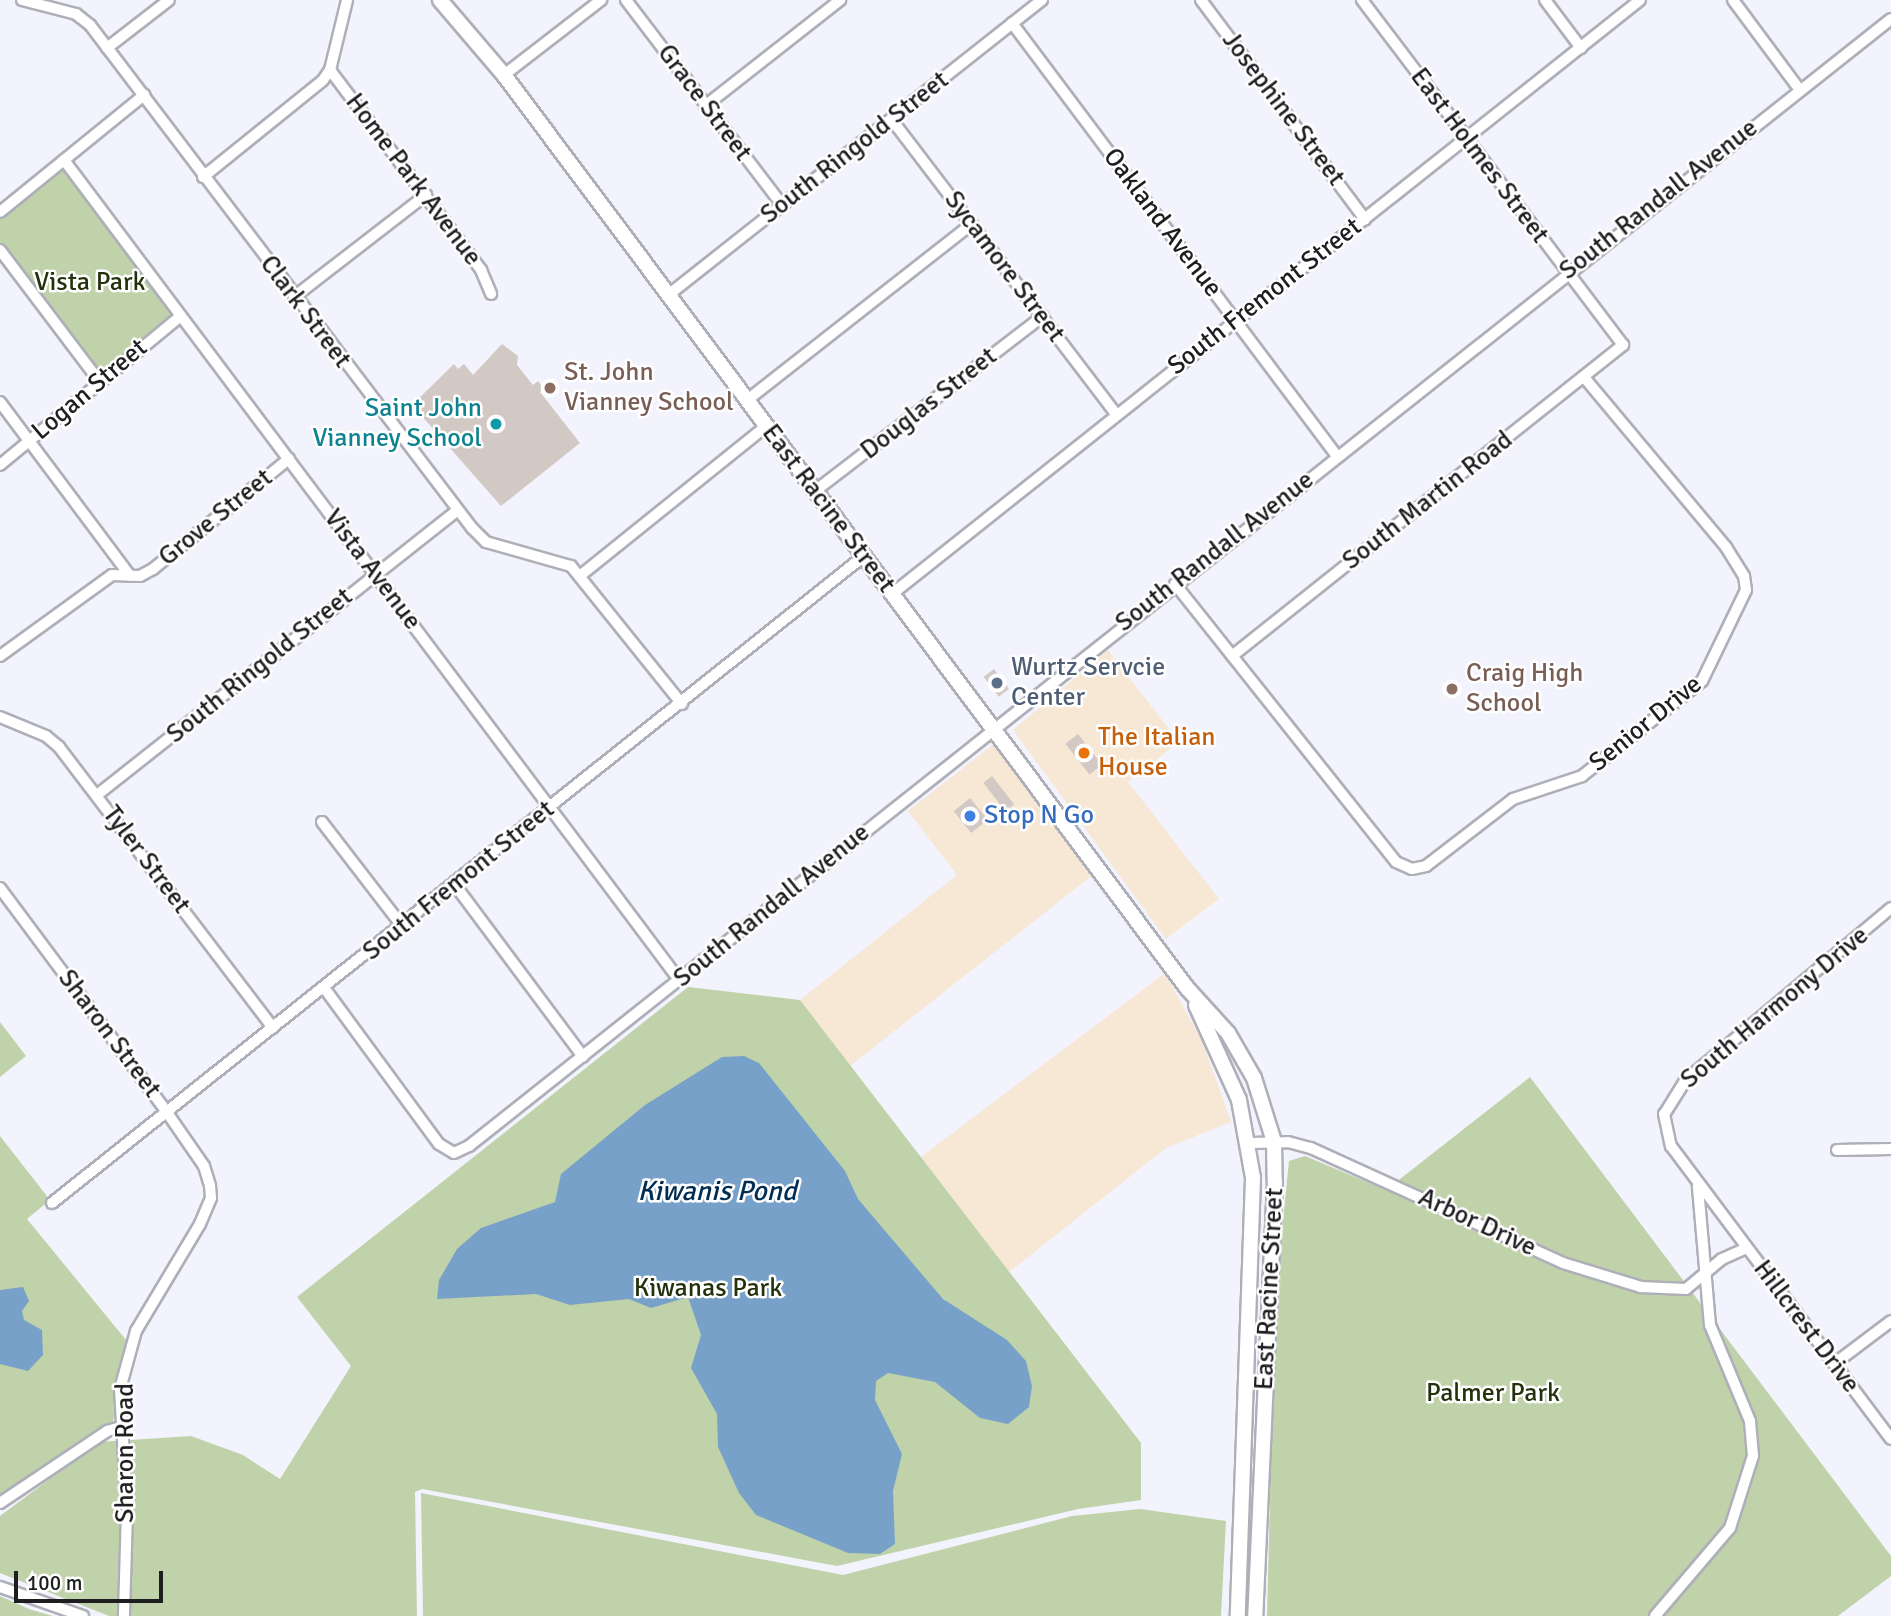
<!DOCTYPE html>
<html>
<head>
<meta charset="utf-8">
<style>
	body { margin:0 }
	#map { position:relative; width:1891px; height:1616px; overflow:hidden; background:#f3f3fd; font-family:Signika,sans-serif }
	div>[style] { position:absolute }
	.commercial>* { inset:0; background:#f6e8d5 }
	.green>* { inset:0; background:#c0d2a9 }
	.water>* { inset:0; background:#78a1c9 }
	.building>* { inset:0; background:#d3c9c4; transform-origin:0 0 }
	.roads { filter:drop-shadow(2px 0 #aeafb8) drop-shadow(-2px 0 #aeafb8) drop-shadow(0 2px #aeafb8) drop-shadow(0 -2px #aeafb8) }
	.minor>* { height:10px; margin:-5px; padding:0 5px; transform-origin:5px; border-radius:5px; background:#fff }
	.major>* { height:14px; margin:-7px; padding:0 7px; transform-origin:7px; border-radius:7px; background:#fff }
	.dots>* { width:19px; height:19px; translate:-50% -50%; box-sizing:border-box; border:4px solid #fff; border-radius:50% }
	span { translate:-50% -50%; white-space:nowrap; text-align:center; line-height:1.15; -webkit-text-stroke:5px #fff; paint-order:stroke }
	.street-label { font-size:26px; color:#1e1e21 }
	.park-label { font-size:26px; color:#24310b }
	.education-label { font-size:26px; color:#785e54 }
	.left { translate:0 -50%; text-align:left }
	.culture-label { font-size:26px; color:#0d838f }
	.right { translate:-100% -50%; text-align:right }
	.service-label { font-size:26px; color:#4e5e75 }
	.food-label { font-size:26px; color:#c56008 }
	.shop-label { font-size:26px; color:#366cbe }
	.water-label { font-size:28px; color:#002e53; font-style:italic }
	.scale { position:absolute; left:14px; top:1571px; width:149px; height:32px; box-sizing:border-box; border:4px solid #1e1e21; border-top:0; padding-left:9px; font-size:21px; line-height:24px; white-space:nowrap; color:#1e1e21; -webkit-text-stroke:5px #fff; paint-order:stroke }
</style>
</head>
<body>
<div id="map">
	<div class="commercial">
		<div style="clip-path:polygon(1108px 650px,1179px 742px,1128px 782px,1219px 899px,1166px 939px,1013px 730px)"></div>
		<div style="clip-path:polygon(994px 744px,1094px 874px,850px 1066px,800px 1000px,957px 875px,908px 811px)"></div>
		<div style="clip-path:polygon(1165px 973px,1203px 1043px,1231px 1122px,1166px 1148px,1009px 1272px,921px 1157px)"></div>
	</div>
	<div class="green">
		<div style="clip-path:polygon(64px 160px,181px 316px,99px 381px,0 250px,0 212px)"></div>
		<div style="clip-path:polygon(688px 987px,800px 1000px,1141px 1443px,1141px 1500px,1078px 1509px,837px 1566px,422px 1489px,415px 1492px,417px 1616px,109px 1616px,0 1573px,0 1516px,99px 1442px,191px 1436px,243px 1455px,280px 1479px,351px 1366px,297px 1297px)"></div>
		<div style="clip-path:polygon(0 1022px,26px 1056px,0 1077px)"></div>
		<div style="clip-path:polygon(1530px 1077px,1891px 1556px,1891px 1576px,1838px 1616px,1267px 1616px,1275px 1300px,1289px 1161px,1305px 1156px,1386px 1190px)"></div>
		<div style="clip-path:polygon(0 1136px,50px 1200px,27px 1219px,126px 1340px,113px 1423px,0 1497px)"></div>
		<div style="clip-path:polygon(421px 1493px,843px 1575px,1072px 1516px,1140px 1509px,1226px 1521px,1221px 1616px,423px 1616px)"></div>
		<div style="clip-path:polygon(0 1596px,29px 1609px,53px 1616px,0 1616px)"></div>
	</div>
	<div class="water">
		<div style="clip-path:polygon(744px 1056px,759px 1063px,845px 1171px,858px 1199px,943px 1299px,1007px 1340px,1026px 1361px,1032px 1386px,1029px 1407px,1008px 1424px,980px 1418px,935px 1382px,888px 1373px,876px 1381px,875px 1400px,902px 1454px,893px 1491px,895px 1544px,880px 1554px,848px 1553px,756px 1515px,739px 1493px,718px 1447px,717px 1414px,691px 1368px,701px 1335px,688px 1297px,651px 1308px,629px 1299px,570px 1305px,536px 1294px,437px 1299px,439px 1280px,457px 1249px,481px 1228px,555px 1202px,561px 1174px,645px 1105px,722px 1057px)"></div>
		<div style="clip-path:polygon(23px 1287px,29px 1301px,22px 1311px,24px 1320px,42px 1330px,43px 1355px,28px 1371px,0 1364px,0 1290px)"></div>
	</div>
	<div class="building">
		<div style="clip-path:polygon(502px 344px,518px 356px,517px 365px,533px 385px,538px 381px,544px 388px,540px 392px,580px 443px,501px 506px,412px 405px,454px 364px,458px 369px,464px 364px,473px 375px)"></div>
		<div style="left:994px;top:669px;width:25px;height:13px;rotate:53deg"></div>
		<div style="left:1078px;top:734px;width:39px;height:16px;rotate:52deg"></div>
		<div style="left:992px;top:776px;width:36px;height:11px;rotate:52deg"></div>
		<div style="left:970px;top:798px;width:28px;height:21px;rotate:51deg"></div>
	</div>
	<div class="roads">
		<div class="minor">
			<div style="left:22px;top:0;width:56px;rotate:14.5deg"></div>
			<div style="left:76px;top:14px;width:18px;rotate:38deg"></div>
			<div style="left:90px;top:25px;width:632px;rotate:52.79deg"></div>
			<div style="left:472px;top:528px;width:20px;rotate:45deg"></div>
			<div style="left:486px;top:542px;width:88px;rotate:15.8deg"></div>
			<div style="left:571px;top:566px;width:177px;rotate:51.2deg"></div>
			<div style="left:626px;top:0;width:258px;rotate:52.7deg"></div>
			<div style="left:1201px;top:0;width:274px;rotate:53.2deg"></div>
			<div style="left:1545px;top:0;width:60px;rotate:53.1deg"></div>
			<div style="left:1733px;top:0;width:111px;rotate:53.4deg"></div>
			<div style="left:1012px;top:23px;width:541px;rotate:53.11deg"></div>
			<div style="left:107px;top:48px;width:78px;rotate:-37.7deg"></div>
			<div style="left:330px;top:70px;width:251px;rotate:52.9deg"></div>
			<div style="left:481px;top:270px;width:26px;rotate:67deg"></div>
			<div style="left:504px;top:75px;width:123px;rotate:-37.7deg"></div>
			<div style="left:705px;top:106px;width:172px;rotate:-38.1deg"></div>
			<div style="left:892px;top:120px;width:370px;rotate:52.7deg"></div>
			<div style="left:64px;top:160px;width:1026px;rotate:53.12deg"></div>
			<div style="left:203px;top:177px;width:154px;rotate:-38.9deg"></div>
			<div style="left:323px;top:80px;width:12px;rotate:-55deg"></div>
			<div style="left:330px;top:70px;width:72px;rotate:-76.3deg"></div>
			<div style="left:0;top:212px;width:186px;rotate:-39.1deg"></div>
			<div style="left:0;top:250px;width:164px;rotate:52.9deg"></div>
			<div style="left:667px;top:296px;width:478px;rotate:-38.3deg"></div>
			<div style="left:294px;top:297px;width:167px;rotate:-37.7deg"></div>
			<div style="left:746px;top:401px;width:287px;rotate:-38.1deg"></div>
			<div style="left:0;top:402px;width:217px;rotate:53.2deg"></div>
			<div style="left:0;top:465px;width:234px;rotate:-39.5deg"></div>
			<div style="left:815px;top:491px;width:287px;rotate:-37.5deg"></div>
			<div style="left:581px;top:575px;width:238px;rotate:-38.8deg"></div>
			<div style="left:1175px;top:584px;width:355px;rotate:51.5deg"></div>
			<div style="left:1396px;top:862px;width:17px;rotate:24deg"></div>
			<div style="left:1412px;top:869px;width:14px;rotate:-12deg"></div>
			<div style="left:1426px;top:866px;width:110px;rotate:-37.6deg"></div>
			<div style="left:1513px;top:799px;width:73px;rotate:-18.4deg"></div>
			<div style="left:1582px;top:776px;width:153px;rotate:-38.4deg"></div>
			<div style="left:1702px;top:681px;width:101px;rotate:-64.2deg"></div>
			<div style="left:1746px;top:590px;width:14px;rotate:-98deg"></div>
			<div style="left:1744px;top:576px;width:34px;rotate:-122deg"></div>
			<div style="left:1726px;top:547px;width:222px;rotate:-129.9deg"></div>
			<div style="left:892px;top:594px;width:955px;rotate:-38.45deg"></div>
			<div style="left:0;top:656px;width:138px;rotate:-35.9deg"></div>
			<div style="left:112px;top:575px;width:28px;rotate:2deg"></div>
			<div style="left:140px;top:576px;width:15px;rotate:-28deg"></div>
			<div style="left:153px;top:569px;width:175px;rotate:-39deg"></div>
			<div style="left:1232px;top:656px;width:500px;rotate:-38.5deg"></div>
			<div style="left:1623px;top:345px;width:433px;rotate:-127.1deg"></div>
			<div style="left:0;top:717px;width:50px;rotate:22.4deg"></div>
			<div style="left:46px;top:736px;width:17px;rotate:40deg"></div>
			<div style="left:59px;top:747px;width:353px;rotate:52.7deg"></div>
			<div style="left:97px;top:795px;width:458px;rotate:-38.3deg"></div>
			<div style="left:322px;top:822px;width:131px;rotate:52.4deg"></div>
			<div style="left:455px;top:885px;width:214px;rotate:53.3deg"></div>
			<div style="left:0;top:888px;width:278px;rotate:53.3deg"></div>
			<div style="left:166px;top:1111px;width:67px;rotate:55.4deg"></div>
			<div style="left:204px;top:1166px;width:21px;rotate:73deg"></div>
			<div style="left:210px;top:1186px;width:12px;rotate:85deg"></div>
			<div style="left:211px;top:1198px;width:28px;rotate:113deg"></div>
			<div style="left:200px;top:1224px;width:125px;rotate:120.9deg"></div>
			<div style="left:136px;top:1331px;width:60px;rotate:105.4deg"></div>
			<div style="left:120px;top:1389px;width:123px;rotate:86.7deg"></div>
			<div style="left:127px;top:1512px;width:104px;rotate:91.7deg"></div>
			<div style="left:1891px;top:908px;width:269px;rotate:140deg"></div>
			<div style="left:1685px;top:1081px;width:39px;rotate:122deg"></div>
			<div style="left:1664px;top:1114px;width:33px;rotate:78deg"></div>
			<div style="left:1671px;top:1146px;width:366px;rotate:53.1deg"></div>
			<div style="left:325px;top:989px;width:192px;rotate:53.7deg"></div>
			<div style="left:439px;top:1144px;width:17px;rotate:31deg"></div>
			<div style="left:454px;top:1153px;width:17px;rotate:-25deg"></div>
			<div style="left:469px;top:1146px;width:1814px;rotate:-38.4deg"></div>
			<div style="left:1249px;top:1143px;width:39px;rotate:-1deg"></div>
			<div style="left:1288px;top:1142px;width:24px;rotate:15deg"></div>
			<div style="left:1311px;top:1148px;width:277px;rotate:24.5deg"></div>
			<div style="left:1563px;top:1263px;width:82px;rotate:17.1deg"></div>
			<div style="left:1641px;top:1287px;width:45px;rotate:2.5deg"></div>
			<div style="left:1686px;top:1289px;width:47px;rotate:-39.8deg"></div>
			<div style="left:1722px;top:1259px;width:27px;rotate:-24deg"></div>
			<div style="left:1837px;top:1150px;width:54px;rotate:-1.1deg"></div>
			<div style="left:52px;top:1203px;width:1038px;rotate:-38.55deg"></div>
			<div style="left:1834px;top:1364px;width:71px;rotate:-37deg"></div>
			<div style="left:0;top:1503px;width:129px;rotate:-33.9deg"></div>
			<div style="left:107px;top:1431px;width:18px;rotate:-16deg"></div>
			<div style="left:0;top:1587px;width:88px;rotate:19.3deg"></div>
			<div style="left:1655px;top:1616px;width:116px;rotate:-49.6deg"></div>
			<div style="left:1730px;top:1528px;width:76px;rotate:-72.3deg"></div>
			<div style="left:1753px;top:1456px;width:35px;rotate:-95deg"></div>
			<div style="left:1750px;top:1421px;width:104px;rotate:-112.6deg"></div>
			<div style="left:1710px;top:1325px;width:139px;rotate:-95deg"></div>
		</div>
		<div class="major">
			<div style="left:440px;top:0;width:99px;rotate:49.5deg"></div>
			<div style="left:504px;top:75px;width:1140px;rotate:53.2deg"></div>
			<div style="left:1187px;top:988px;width:61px;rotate:47.7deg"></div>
			<div style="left:1228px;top:1033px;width:52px;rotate:60deg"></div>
			<div style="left:1254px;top:1078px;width:67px;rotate:72.6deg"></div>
			<div style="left:1274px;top:1142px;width:39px;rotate:89deg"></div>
			<div style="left:1275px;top:1181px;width:435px;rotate:92.6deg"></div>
			<div style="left:1196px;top:1005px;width:104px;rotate:65.6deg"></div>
			<div style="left:1239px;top:1100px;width:79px;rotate:79.8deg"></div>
			<div style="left:1253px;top:1178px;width:438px;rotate:92deg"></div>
		</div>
	</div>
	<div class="dots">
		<div style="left:550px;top:388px;background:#8d6e63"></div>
		<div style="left:496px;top:424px;background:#0f9aa8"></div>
		<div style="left:997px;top:683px;background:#5c6f8a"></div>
		<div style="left:1452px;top:689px;background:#8d6e63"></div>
		<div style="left:1084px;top:753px;background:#e8710a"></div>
		<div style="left:970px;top:816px;background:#3f7fe0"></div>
	</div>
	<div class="street-label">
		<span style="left:704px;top:103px;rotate:53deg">Grace Street</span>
		<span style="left:1283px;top:109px;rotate:53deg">Josephine Street</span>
		<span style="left:855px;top:148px;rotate:-38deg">South Ringold Street</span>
		<span style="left:1479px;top:156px;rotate:53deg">East Holmes Street</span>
		<span style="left:413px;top:180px;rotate:53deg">Home Park Avenue</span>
		<span style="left:1659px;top:200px;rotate:-38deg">South Randall Avenue</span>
		<span style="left:1162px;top:223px;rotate:53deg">Oakland Avenue</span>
		<span style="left:1004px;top:267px;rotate:53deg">Sycamore Street</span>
		<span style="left:1265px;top:297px;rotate:-38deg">South Fremont Street</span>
		<span style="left:305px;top:312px;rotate:53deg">Clark Street</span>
		<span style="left:90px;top:390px;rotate:-40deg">Logan Street</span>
		<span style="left:929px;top:404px;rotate:-38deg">Douglas Street</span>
		<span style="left:1428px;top:501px;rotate:-38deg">South Martin Road</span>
		<span style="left:828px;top:509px;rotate:53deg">East Racine Street</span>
		<span style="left:216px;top:518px;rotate:-39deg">Grove Street</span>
		<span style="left:1215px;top:552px;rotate:-38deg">South Randall Avenue</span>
		<span style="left:372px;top:570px;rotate:53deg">Vista Avenue</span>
		<span style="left:260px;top:666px;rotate:-39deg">South Ringold Street</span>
		<span style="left:1646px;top:724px;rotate:-39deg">Senior Drive</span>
		<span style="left:146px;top:860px;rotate:53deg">Tyler Street</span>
		<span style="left:459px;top:881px;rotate:-39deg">South Fremont Street</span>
		<span style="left:772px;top:906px;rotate:-39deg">South Randall Avenue</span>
		<span style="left:1775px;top:1008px;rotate:-40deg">South Harmony Drive</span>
		<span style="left:109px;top:1034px;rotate:53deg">Sharon Street</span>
		<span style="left:1477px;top:1223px;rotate:25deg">Arbor Drive</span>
		<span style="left:1270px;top:1289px;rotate:-87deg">East Racine Street</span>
		<span style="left:1806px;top:1327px;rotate:53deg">Hillcrest Drive</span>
		<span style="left:126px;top:1453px;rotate:-90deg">Sharon Road</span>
	</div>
	<div class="park-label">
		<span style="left:90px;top:283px">Vista Park</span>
		<span style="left:708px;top:1289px">Kiwanas Park</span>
		<span style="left:1493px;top:1394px">Palmer Park</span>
	</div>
	<div class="education-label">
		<span class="left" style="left:564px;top:388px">St. John<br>Vianney School</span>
		<span class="left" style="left:1466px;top:689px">Craig High<br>School</span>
	</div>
	<div class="culture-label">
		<span class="right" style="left:482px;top:424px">Saint John<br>Vianney School</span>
	</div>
	<div class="service-label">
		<span class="left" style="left:1011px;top:683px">Wurtz Servcie<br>Center</span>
	</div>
	<div class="food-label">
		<span class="left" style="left:1098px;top:753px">The Italian<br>House</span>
	</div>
	<div class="shop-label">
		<span class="left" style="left:984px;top:816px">Stop N Go</span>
	</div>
	<div class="water-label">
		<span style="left:717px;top:1191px">Kiwanis Pond</span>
	</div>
	<div class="scale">100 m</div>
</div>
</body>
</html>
